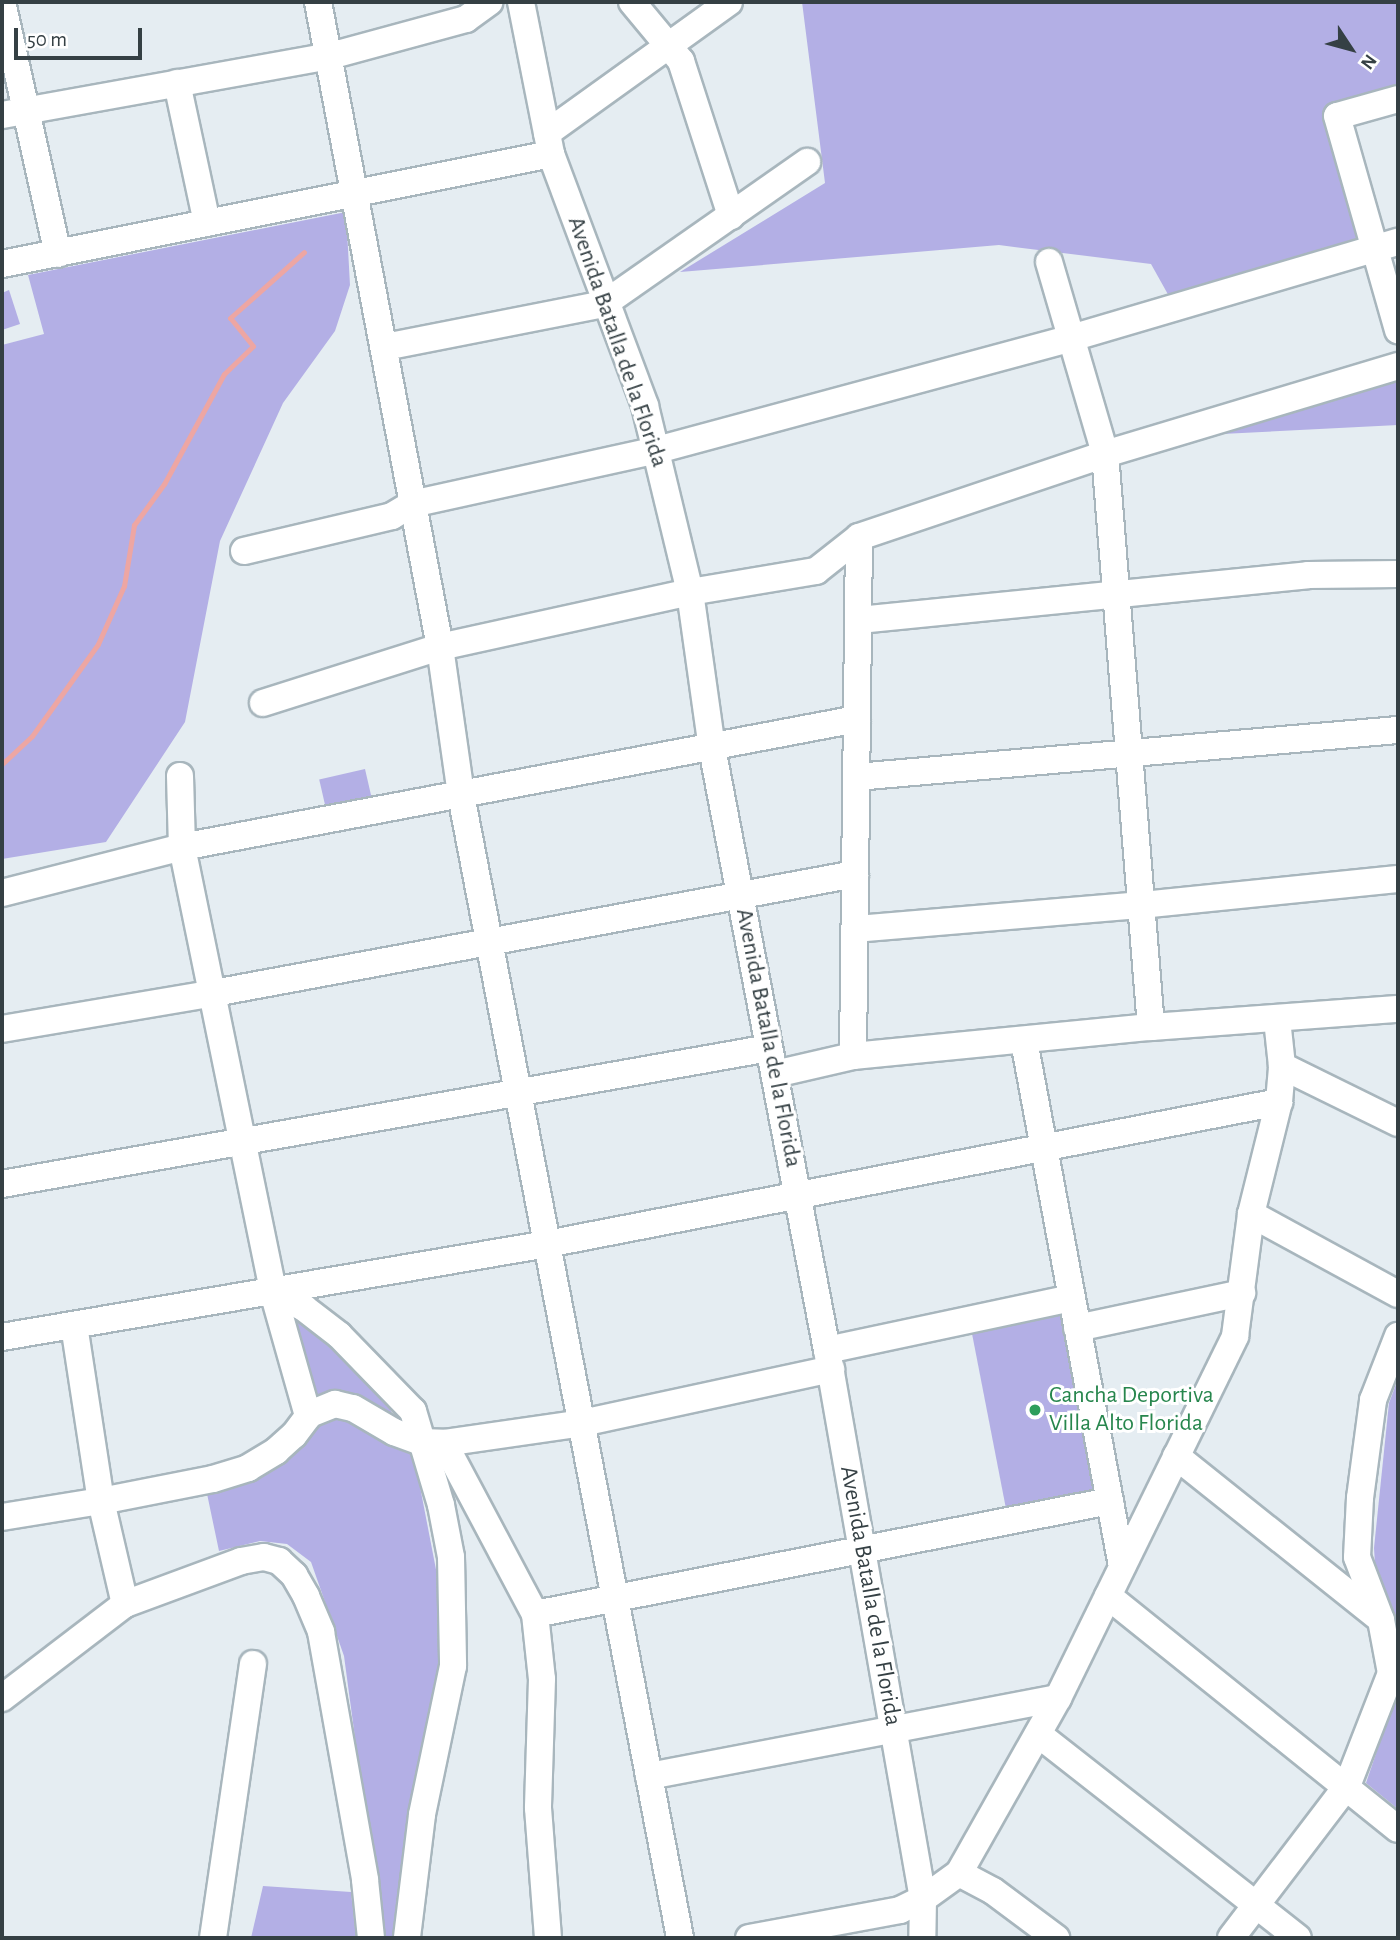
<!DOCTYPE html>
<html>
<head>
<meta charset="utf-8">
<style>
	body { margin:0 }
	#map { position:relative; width:1400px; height:1940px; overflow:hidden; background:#e5edf2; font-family:"Alegreya Sans",sans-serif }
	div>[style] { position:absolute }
	.green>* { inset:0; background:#b3afe5; transform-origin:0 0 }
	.stream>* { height:5px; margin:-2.5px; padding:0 2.5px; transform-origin:2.5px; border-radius:2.5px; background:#eda6a3 }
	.roads { filter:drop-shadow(2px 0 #a8b6bd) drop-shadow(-2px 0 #a8b6bd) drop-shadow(0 2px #a8b6bd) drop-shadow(0 -2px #a8b6bd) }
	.minor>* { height:26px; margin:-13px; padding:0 13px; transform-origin:13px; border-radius:13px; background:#fff }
	.dots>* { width:19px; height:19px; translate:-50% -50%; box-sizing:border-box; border:4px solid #fff; border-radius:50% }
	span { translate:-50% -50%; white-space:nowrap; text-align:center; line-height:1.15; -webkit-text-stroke:6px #fff; paint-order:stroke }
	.street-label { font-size:24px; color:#354044 }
	.leisure-label { font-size:24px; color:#27864d }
	.left { translate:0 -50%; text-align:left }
	.frame { position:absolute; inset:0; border:4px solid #354044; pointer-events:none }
	.north { position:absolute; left:1316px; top:14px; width:70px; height:70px; -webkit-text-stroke:5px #fff; paint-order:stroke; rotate:126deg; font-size:19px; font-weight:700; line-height:28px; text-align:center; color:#354044 }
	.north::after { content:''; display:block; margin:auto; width:24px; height:32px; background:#354044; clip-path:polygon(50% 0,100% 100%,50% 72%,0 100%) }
	.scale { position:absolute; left:14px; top:28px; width:128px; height:32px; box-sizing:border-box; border:4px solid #354044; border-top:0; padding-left:9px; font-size:21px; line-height:24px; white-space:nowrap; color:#354044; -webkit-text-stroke:5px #fff; paint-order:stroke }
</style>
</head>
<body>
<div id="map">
	<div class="green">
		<div style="clip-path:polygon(802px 2px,1398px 2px,1398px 89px,1323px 112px,1360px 241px,1170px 298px,1151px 264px,999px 245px,680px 272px,825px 183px)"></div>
		<div style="clip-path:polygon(346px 212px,350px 285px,335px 331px,283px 403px,220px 541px,185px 722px,106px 842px,2px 859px,2px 345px,44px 334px,28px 275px)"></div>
		<div style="clip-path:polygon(9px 290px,20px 324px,2px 330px,2px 293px)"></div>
		<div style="clip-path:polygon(1396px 378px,1398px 425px,1202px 435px)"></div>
		<div style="left:365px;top:769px;width:31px;height:47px;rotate:77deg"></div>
		<div style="left:1065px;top:1309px;width:186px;height:96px;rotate:79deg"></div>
		<div style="clip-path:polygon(291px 1312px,385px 1398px,416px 1466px,439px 1585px,441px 1671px,400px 1938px,382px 1938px,344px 1656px,311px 1562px,287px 1544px,260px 1541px,219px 1551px,206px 1489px,278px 1467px,313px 1433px,312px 1391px)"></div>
		<div style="clip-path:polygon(1398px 1379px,1398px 1631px,1377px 1596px,1374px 1548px,1389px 1403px)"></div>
		<div style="clip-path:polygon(1398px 1689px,1398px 1809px,1366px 1783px)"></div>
		<div style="clip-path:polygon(263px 1886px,351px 1892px,356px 1938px,251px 1938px)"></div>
	</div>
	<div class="stream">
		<div style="left:2px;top:764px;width:41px;rotate:-43deg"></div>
		<div style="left:32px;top:736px;width:113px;rotate:-54.3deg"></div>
		<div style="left:98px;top:644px;width:64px;rotate:-65.9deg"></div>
		<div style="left:124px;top:586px;width:62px;rotate:-80.7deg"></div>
		<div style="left:134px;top:525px;width:51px;rotate:-53.8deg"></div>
		<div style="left:164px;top:484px;width:125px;rotate:-61.4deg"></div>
		<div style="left:224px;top:374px;width:40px;rotate:-44deg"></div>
		<div style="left:253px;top:346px;width:36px;rotate:-129deg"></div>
		<div style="left:230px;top:318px;width:99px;rotate:-41.7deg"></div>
	</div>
	<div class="roads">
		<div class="minor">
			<div style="left:2px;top:2px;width:258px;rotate:77.5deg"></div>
			<div style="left:318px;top:2px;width:656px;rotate:79.29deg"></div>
			<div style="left:440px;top:647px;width:149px;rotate:81.9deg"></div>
			<div style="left:461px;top:795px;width:1164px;rotate:79.15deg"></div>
			<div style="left:521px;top:2px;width:155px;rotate:78.8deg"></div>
			<div style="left:551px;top:154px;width:269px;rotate:69.5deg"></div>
			<div style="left:645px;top:406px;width:191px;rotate:76.4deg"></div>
			<div style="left:690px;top:592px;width:158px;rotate:82deg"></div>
			<div style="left:712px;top:748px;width:613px;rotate:79.19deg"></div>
			<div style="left:827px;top:1350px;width:557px;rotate:80.08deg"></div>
			<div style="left:923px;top:1899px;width:39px;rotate:91deg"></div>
			<div style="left:632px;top:2px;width:77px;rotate:50.3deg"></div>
			<div style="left:681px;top:61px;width:163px;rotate:72.1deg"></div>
			<div style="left:177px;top:83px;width:143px;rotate:77.9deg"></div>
			<div style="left:1398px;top:99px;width:63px;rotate:164.4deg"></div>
			<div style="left:1337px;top:116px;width:223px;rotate:74.1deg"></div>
			<div style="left:2px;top:115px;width:333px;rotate:-10.2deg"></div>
			<div style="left:330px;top:56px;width:141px;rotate:-15.2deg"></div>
			<div style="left:466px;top:19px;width:29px;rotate:-36deg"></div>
			<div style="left:547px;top:133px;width:224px;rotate:-35.7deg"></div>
			<div style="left:1049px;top:262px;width:200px;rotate:73.7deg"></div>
			<div style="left:1105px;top:454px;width:575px;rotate:85.41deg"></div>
			<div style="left:2px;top:264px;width:560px;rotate:-11.33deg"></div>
			<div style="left:385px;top:347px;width:223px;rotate:-11.1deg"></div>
			<div style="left:604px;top:304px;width:248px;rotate:-35deg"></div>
			<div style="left:244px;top:551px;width:152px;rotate:-13.3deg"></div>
			<div style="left:392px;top:516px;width:23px;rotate:-31deg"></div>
			<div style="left:412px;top:504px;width:251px;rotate:-12.4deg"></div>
			<div style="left:657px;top:450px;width:429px;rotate:-15.1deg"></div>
			<div style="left:1071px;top:338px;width:341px;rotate:-16.4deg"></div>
			<div style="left:859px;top:620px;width:451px;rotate:-5.7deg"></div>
			<div style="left:1308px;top:575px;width:90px;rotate:-0.6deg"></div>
			<div style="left:263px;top:703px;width:186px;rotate:-17.6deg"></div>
			<div style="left:440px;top:647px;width:256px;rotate:-12.4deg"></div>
			<div style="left:690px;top:592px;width:128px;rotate:-9.5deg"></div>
			<div style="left:816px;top:571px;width:55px;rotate:-38.3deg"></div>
			<div style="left:859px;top:537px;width:260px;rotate:-18.6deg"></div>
			<div style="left:1105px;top:454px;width:306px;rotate:-16.7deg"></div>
			<div style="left:180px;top:776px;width:71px;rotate:88.4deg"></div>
			<div style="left:182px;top:847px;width:454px;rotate:78.4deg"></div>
			<div style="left:273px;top:1292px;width:129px;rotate:74.2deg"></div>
			<div style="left:856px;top:777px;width:544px;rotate:-4.96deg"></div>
			<div style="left:2px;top:893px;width:186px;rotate:-14.3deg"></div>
			<div style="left:182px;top:847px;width:687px;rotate:-10.74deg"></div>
			<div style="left:855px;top:929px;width:287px;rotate:-4.8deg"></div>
			<div style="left:1141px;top:905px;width:258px;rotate:-5.8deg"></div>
			<div style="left:2px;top:1029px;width:215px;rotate:-9.6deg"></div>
			<div style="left:214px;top:993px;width:652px;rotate:-10.52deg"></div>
			<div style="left:1024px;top:1041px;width:534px;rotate:79.43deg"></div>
			<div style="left:853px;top:1056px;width:519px;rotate:-89.34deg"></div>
			<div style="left:1282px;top:1066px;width:129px;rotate:26.2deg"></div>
			<div style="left:775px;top:1074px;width:80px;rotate:-13deg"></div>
			<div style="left:853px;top:1056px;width:299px;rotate:-5.6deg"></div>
			<div style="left:1151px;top:1027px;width:248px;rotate:-4.2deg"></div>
			<div style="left:2px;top:1184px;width:779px;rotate:-10.05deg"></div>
			<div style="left:1251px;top:1214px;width:167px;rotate:28.6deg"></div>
			<div style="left:273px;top:1292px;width:35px;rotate:27deg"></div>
			<div style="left:304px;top:1308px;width:44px;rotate:37.6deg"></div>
			<div style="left:339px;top:1335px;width:106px;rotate:45.8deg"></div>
			<div style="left:413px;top:1411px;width:98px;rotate:73.4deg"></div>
			<div style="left:441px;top:1505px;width:53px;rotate:79.1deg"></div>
			<div style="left:451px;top:1557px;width:109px;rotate:88.9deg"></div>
			<div style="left:453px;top:1666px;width:152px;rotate:101.8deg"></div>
			<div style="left:422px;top:1815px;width:124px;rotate:97deg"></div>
			<div style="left:74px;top:1325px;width:178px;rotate:81.3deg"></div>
			<div style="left:101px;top:1501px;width:106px;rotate:76.9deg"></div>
			<div style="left:1077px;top:1328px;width:169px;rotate:-12deg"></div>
			<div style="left:2px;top:1337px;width:553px;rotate:-9.68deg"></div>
			<div style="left:547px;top:1244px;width:746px;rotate:-10.98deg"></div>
			<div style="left:827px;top:1350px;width:250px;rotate:-12deg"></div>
			<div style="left:444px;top:1443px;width:194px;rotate:62deg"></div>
			<div style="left:535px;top:1614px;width:65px;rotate:83.9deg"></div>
			<div style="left:542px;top:1679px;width:129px;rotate:91.8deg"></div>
			<div style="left:538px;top:1808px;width:130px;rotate:85.6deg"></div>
			<div style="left:1176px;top:1456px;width:261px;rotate:38.6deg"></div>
			<div style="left:2px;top:1517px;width:100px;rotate:-9.2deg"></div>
			<div style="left:101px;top:1501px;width:114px;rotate:-11.1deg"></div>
			<div style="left:213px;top:1479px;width:37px;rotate:-17deg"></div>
			<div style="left:248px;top:1468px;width:33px;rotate:-31deg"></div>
			<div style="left:276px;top:1451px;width:24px;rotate:-42deg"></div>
			<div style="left:294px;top:1435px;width:26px;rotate:-53deg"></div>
			<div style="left:310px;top:1414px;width:27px;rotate:-22deg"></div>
			<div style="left:335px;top:1404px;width:18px;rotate:13deg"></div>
			<div style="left:353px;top:1408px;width:48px;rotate:30.3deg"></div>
			<div style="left:394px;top:1432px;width:29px;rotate:20deg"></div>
			<div style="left:421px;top:1442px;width:23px;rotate:2deg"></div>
			<div style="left:444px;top:1443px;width:139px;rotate:-8.2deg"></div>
			<div style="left:582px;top:1423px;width:255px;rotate:-12.2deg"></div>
			<div style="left:1108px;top:1596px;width:372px;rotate:38.8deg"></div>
			<div style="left:535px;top:1614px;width:586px;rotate:-11.12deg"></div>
			<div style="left:2px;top:1698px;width:155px;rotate:-37.4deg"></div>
			<div style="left:125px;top:1604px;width:124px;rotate:-20.3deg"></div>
			<div style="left:241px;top:1561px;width:23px;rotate:-10deg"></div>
			<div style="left:264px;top:1557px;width:16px;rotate:15deg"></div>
			<div style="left:279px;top:1561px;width:21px;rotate:43deg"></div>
			<div style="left:294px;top:1575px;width:24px;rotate:60deg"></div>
			<div style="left:306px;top:1596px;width:39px;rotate:67deg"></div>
			<div style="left:321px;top:1632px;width:252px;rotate:79.9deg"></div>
			<div style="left:365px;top:1880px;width:58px;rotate:84.1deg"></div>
			<div style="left:1038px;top:1734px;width:330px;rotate:38.1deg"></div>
			<div style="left:649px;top:1776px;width:416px;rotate:-10.8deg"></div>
			<div style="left:959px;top:1873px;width:38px;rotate:28deg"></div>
			<div style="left:993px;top:1891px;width:79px;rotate:36.7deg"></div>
			<div style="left:213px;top:1938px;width:277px;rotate:-81.7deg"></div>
			<div style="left:749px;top:1938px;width:154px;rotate:-10.5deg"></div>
			<div style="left:900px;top:1910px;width:25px;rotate:-26deg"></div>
			<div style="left:923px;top:1899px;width:44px;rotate:-35.8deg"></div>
			<div style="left:959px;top:1873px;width:201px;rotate:-60.5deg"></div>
			<div style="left:1058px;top:1698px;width:403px;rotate:-63.9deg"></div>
			<div style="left:1235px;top:1336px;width:123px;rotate:-82.5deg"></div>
			<div style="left:1251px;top:1214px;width:115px;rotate:-76deg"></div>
			<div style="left:1279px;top:1102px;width:36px;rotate:-85deg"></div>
			<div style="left:1282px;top:1066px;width:47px;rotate:-96.1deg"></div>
			<div style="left:1231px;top:1938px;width:191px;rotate:-52.7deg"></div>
			<div style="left:1347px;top:1786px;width:121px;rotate:-68.7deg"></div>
			<div style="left:1391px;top:1673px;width:54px;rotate:-100.7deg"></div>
			<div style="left:1381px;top:1620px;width:67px;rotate:-110.9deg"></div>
			<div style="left:1357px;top:1557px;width:59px;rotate:-87.1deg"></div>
			<div style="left:1360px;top:1498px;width:99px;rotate:-82.4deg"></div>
			<div style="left:1373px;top:1400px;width:69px;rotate:-68.7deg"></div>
		</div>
	</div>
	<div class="dots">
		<div style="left:1035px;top:1410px;background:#2e9e5b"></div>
	</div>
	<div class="street-label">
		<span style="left:617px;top:342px;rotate:71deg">Avenida Batalla de la Florida</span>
		<span style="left:768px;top:1038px;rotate:79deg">Avenida Batalla de la Florida</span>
		<span style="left:870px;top:1596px;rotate:80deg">Avenida Batalla de la Florida</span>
	</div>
	<div class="leisure-label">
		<span class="left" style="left:1049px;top:1410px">Cancha Deportiva<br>Villa Alto Florida</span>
	</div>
	<div class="frame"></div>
	<div class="north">N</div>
	<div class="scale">50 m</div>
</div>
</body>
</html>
